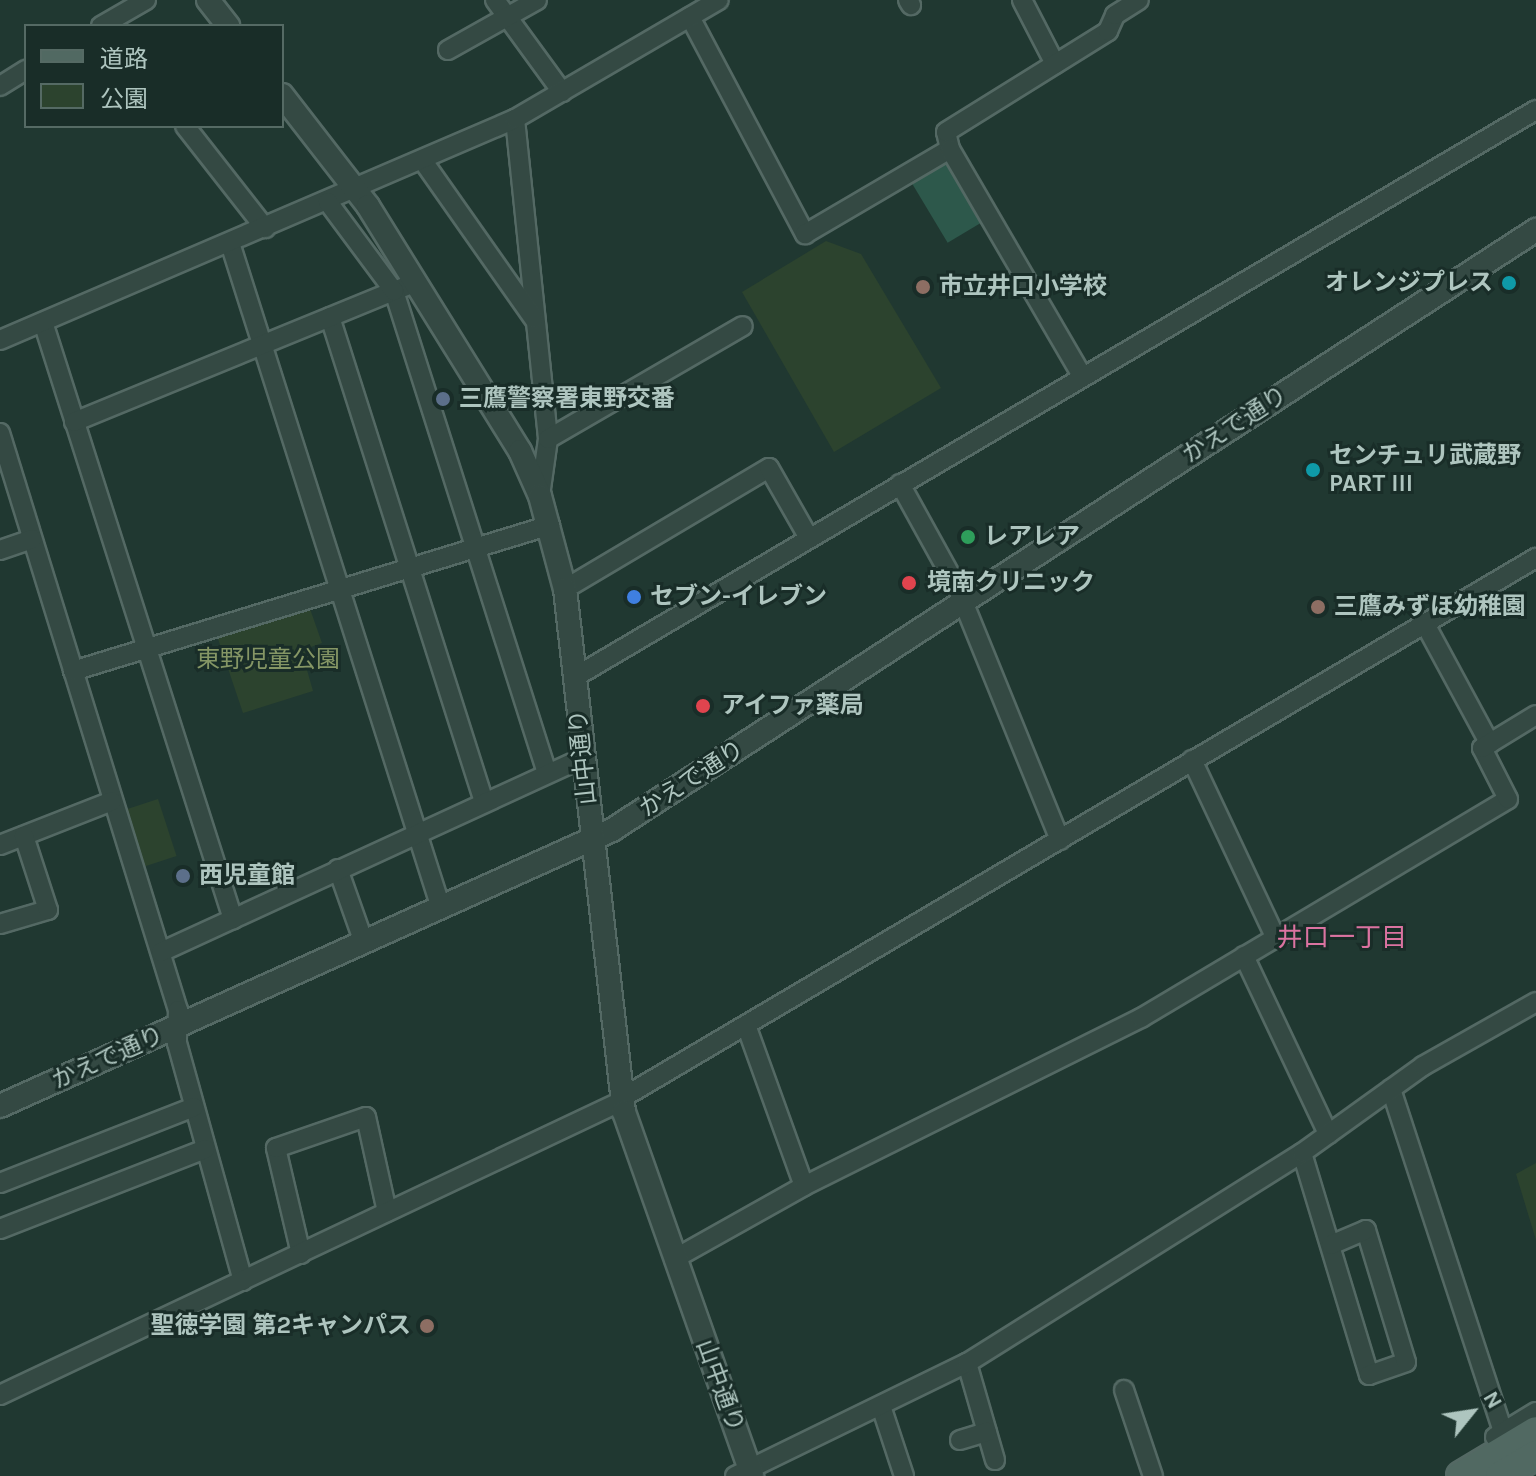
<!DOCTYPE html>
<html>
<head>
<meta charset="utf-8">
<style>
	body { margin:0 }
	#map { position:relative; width:1536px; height:1476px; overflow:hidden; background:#203831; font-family:Karla,"Noto Sans JP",sans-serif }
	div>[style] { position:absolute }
	.green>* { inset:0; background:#2c432e; transform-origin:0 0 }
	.water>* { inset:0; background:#2d584b; transform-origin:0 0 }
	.roads { filter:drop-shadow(2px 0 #546964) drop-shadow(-2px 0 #546964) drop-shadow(0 2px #546964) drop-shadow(0 -2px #546964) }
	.minor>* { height:18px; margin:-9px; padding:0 9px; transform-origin:9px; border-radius:9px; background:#344943 }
	.tertiary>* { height:22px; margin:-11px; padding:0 11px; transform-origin:11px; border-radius:11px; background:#344943 }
	.primary>* { height:28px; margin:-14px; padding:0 14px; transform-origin:14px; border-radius:14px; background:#516962 }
	.dots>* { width:22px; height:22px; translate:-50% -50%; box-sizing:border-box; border:4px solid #192d28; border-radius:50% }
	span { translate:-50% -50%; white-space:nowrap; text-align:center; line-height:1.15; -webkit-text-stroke:6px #192d28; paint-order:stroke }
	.poi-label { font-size:24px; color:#aec5bf; font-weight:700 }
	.right { translate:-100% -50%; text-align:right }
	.left { translate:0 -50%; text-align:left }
	.street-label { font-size:24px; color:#aec5bf }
	.park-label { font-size:24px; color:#859665 }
	.neighbourhood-label { font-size:26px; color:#db73a1 }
	.legend { position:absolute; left:24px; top:24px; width:260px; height:104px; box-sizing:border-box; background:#192d28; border:2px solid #556a64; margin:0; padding:10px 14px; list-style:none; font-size:24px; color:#aec5bf }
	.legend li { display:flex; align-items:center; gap:16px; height:40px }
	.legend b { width:40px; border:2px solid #556a64 }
	.north { position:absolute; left:1432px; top:1372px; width:80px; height:80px; -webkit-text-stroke:6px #192d28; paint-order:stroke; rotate:60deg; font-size:22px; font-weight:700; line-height:32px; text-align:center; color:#aec5bf }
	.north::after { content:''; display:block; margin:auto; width:28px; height:36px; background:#aec5bf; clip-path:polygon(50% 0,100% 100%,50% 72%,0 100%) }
</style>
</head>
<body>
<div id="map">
	<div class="green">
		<div style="clip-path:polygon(826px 241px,861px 254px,941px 388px,834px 452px,742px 292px)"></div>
		<div style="clip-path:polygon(309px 606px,322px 643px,311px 647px,317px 666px,307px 670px,313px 691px,243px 713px,216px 633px)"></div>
		<div style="left:158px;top:799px;width:60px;height:33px;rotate:72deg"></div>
		<div style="clip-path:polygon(1536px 1163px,1536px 1240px,1516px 1174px)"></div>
	</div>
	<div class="water">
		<div style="left:944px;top:161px;width:72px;height:39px;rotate:59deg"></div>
	</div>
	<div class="roads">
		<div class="minor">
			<div style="left:495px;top:0;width:114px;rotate:53.9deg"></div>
			<div style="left:908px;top:0;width:6px;rotate:59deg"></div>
			<div style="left:1022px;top:0;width:72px;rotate:62.7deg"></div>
			<div style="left:690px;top:17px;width:246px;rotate:62.1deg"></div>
			<div style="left:805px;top:234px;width:168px;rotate:-30.4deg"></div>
			<div style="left:950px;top:149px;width:17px;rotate:-103deg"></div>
			<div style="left:946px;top:132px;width:191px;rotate:-31.9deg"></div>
			<div style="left:1108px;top:31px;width:17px;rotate:-66deg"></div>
			<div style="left:1115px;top:15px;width:28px;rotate:-32deg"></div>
			<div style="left:101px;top:26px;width:52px;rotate:-30deg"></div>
			<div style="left:448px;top:50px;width:102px;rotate:-29.3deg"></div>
			<div style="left:0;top:86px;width:31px;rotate:-32deg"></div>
			<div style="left:515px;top:119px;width:322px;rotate:84.1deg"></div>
			<div style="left:548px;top:439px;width:58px;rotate:98deg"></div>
			<div style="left:185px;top:126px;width:130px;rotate:51.9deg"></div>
			<div style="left:950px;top:149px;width:263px;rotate:59.8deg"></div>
			<div style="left:423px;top:161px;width:193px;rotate:54.9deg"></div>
			<div style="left:230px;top:243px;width:698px;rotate:72.4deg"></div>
			<div style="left:414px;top:283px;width:22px;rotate:158deg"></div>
			<div style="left:394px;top:291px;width:506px;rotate:72.39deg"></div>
			<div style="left:330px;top:317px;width:509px;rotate:72.38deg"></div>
			<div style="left:43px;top:322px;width:627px;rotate:72.35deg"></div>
			<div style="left:0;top:340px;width:560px;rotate:-23.23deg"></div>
			<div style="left:515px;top:119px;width:236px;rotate:-30.3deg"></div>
			<div style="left:74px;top:422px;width:346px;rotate:-22.3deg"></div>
			<div style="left:394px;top:291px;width:111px;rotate:-126.6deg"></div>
			<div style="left:0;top:433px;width:604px;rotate:72.86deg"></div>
			<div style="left:178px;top:1010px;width:33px;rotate:92deg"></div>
			<div style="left:177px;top:1043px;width:247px;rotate:74.5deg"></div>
			<div style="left:548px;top:439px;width:225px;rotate:-30.1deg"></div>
			<div style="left:900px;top:484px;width:120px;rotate:61.1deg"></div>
			<div style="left:958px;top:589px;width:271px;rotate:67.9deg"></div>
			<div style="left:0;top:550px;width:34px;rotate:-19deg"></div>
			<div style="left:565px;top:589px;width:237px;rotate:-30.7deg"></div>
			<div style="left:769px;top:468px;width:81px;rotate:60.3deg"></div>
			<div style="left:1425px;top:624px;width:136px;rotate:61.6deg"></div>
			<div style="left:73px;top:671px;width:499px;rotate:-17deg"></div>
			<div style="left:575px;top:677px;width:1116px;rotate:-30.54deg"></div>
			<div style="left:1192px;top:760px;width:195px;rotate:64.8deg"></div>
			<div style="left:0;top:845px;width:120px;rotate:-21.4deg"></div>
			<div style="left:338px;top:869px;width:78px;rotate:70.6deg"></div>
			<div style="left:0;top:924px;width:50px;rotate:-16.3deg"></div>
			<div style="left:48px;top:910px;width:78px;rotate:-108deg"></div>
			<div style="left:161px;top:952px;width:464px;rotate:-24.7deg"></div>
			<div style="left:1244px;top:956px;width:197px;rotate:64.7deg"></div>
			<div style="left:746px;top:1025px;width:171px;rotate:70.2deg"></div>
			<div style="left:1391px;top:1089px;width:360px;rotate:71.9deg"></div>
			<div style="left:622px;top:1098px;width:1062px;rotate:-30.58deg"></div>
			<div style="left:1302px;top:1153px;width:232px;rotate:73.2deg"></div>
			<div style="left:1369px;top:1375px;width:39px;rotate:-19deg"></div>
			<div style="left:1406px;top:1362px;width:138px;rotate:-106.9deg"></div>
			<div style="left:1366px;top:1230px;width:38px;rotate:157deg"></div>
			<div style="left:0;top:1183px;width:208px;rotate:-21.4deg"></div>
			<div style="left:0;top:1229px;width:220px;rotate:-21.3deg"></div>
			<div style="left:301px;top:1254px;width:109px;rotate:-103.3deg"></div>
			<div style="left:276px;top:1148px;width:95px;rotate:-19deg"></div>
			<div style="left:366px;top:1117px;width:97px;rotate:77.5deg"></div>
			<div style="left:674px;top:1259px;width:149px;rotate:-29.3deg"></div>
			<div style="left:804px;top:1186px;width:377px;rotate:-26.5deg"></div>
			<div style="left:1141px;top:1018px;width:427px;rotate:-30.8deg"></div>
			<div style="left:1508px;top:799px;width:57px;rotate:-117deg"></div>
			<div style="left:1482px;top:748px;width:63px;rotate:-31.4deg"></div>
			<div style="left:967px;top:1363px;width:101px;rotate:73.9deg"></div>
			<div style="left:1124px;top:1390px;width:91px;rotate:71.4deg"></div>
			<div style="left:0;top:1395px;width:688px;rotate:-25.3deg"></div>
			<div style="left:881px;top:1406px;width:74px;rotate:71.8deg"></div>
			<div style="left:1495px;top:1437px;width:48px;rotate:-31.4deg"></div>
			<div style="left:960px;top:1440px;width:28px;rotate:-17deg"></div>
			<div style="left:735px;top:1476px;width:258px;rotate:-26deg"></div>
			<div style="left:967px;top:1363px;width:395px;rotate:-32.1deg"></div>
			<div style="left:1302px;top:1153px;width:149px;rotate:-35.7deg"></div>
			<div style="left:1423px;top:1066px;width:130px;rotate:-29.5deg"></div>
		</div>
		<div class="tertiary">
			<div style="left:208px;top:0;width:33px;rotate:52deg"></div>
			<div style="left:282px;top:95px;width:140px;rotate:52.2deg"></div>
			<div style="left:368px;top:206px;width:288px;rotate:58.2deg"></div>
			<div style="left:520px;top:451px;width:49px;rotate:66deg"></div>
			<div style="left:540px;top:496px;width:96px;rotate:75deg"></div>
			<div style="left:565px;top:589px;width:526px;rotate:83.56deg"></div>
			<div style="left:624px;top:1112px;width:386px;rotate:70.6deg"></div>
			<div style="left:0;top:1106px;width:671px;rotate:-24.27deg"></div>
			<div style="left:612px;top:830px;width:1102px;rotate:-33deg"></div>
		</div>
		<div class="primary">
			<div style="left:1461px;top:1476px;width:87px;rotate:-31deg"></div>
			<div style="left:1500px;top:1476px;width:42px;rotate:-30.3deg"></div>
		</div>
	</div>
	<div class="dots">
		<div style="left:1509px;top:283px;background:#0f9aa8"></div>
		<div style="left:923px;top:287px;background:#8d6e63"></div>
		<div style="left:443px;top:399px;background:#5c6f8a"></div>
		<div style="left:1313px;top:470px;background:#0f9aa8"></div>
		<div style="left:968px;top:537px;background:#2e9e5b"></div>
		<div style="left:909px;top:583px;background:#e0444e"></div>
		<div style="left:634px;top:597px;background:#3f7fe0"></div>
		<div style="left:1318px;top:607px;background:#8d6e63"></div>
		<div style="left:703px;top:706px;background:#e0444e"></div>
		<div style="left:183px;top:876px;background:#5c6f8a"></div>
		<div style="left:427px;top:1326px;background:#8d6e63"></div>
	</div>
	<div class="poi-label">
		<span class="right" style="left:1493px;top:283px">オレンジプレス</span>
		<span class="left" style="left:939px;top:287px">市立井口小学校</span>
		<span class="left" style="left:459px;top:399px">三鷹警察署東野交番</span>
		<span class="left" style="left:1329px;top:470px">センチュリ武蔵野<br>PART III</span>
		<span class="left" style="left:984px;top:537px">レアレア</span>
		<span class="left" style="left:927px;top:583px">境南クリニック</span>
		<span class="left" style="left:650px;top:597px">セブン-イレブン</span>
		<span class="left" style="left:1334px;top:607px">三鷹みずほ幼稚園</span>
		<span class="left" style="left:721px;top:706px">アイファ薬局</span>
		<span class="left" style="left:199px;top:876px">西児童館</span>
		<span class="right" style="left:411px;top:1326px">聖徳学園 第2キャンパス</span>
	</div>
	<div class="street-label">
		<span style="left:1235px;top:425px;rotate:-33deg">かえで通り</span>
		<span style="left:583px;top:757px;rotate:-96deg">山中通り</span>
		<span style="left:692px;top:779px;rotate:-33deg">かえで通り</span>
		<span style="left:108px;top:1058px;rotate:-24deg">かえで通り</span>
		<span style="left:720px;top:1386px;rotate:70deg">山中通り</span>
	</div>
	<div class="park-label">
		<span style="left:268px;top:660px">東野児童公園</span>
	</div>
	<div class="neighbourhood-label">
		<span style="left:1342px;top:938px">井口一丁目</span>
	</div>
	<ul class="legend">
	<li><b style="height:10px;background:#516962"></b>道路</li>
	<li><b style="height:22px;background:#2c432e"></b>公園</li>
	</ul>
	<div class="north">N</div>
</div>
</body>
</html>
